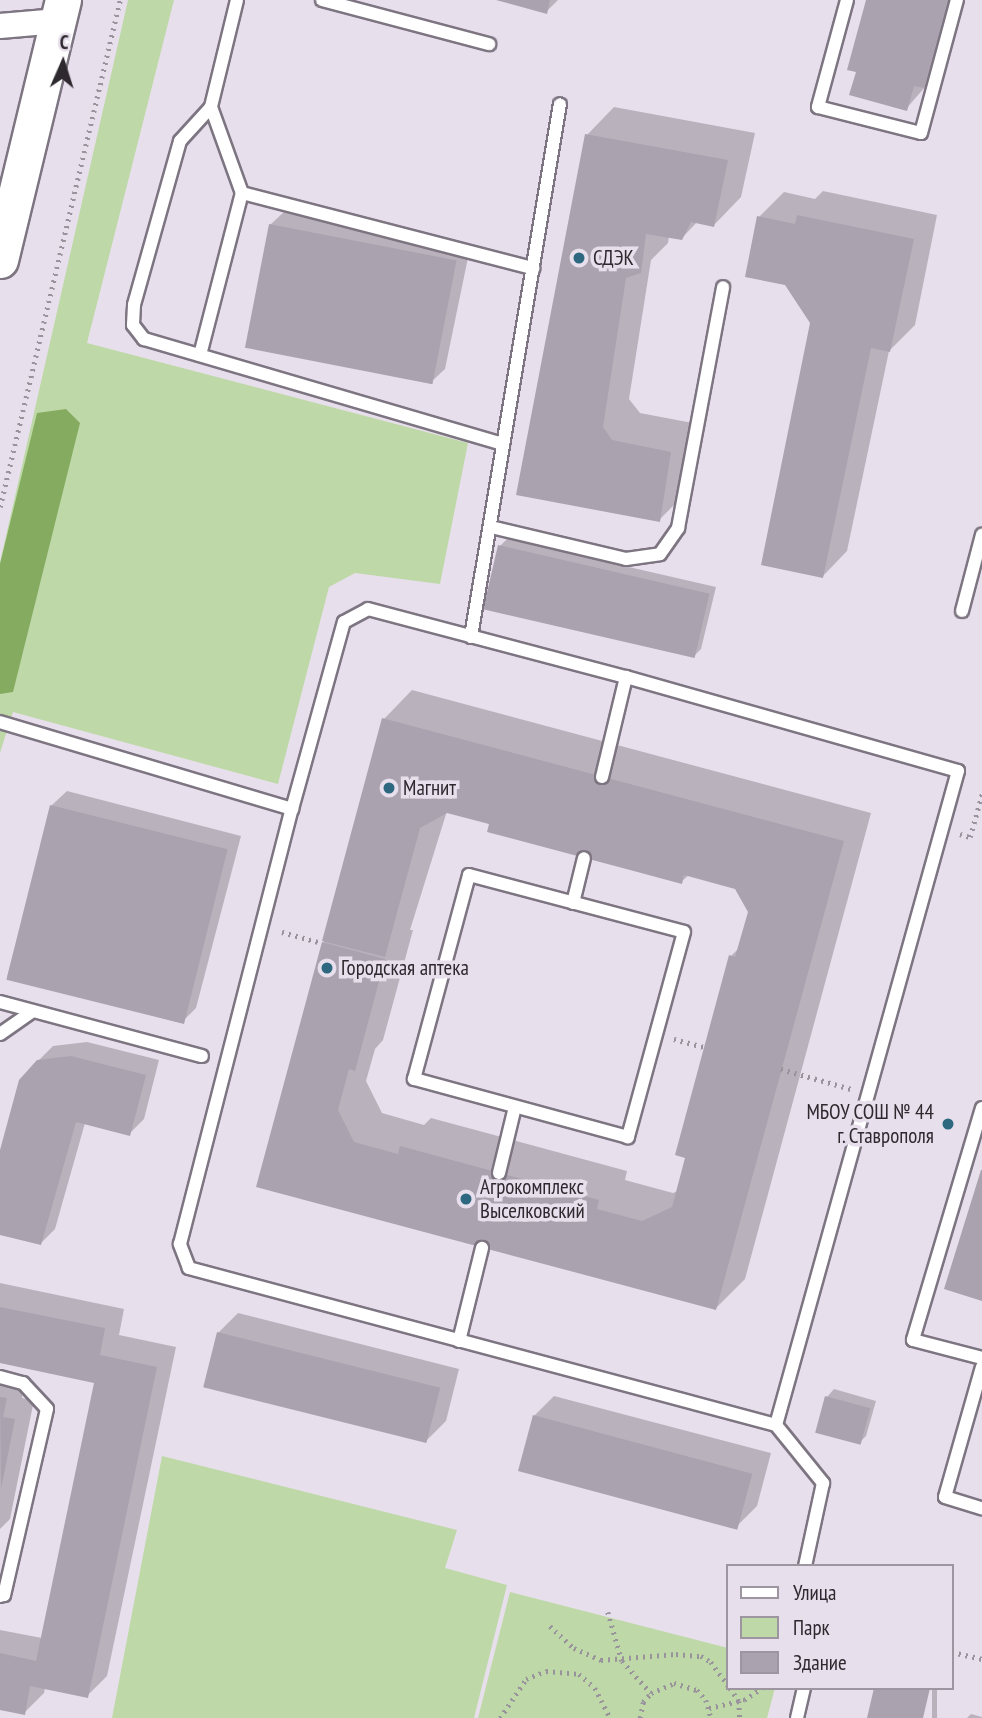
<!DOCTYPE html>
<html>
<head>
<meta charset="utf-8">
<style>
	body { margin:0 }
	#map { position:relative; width:982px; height:1718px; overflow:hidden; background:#e8dfec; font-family:"PT Sans Narrow",sans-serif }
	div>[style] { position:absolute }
	.green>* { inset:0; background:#bed9a7 }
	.forest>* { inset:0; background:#85ab61 }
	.shadow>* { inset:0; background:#0003; transform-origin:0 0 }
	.building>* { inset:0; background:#aaa2ae; transform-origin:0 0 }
	.path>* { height:4.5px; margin-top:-2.25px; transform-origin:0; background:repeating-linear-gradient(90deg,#99939c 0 2px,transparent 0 7px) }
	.roads { filter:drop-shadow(2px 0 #7d7581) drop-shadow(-2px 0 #7d7581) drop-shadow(0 2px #7d7581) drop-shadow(0 -2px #7d7581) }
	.service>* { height:12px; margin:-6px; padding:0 6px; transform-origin:6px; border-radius:6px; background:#fff }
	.minor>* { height:24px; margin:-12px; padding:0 12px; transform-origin:12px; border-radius:12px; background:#fff }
	.secondary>* { height:35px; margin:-17.5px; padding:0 17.5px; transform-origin:17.5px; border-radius:17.5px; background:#fff }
	.dots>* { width:19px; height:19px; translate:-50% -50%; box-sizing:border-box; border:4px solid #e8dfec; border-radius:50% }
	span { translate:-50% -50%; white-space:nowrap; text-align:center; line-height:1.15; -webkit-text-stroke:7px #e8dfec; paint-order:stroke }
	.poi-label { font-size:21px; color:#2d292e }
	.left { translate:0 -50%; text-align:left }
	.right { translate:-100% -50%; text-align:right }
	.legend { position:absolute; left:726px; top:1564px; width:228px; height:126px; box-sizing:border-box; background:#e8dfec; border:2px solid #9d96a0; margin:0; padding:9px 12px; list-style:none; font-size:21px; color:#2d292e }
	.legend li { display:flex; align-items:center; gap:14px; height:35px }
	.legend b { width:35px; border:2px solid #9d96a0 }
	.north { position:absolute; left:28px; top:28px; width:70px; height:70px; -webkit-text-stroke:5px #e8dfec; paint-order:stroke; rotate:3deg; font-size:19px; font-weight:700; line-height:28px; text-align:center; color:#2d292e }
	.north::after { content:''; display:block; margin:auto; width:24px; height:32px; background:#2d292e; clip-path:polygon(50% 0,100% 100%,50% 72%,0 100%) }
</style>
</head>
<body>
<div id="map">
	<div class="green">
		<div style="clip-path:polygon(128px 0,174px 0,87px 343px,468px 443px,440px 584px,355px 573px,329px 587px,278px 784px,13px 712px,0 753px,0 562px)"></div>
		<div style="clip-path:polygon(162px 1456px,457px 1530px,445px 1568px,507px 1585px,474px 1718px,112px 1718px)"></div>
		<div style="clip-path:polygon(510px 1592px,728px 1648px,728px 1688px,775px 1688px,767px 1718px,478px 1718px)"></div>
	</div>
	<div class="forest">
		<div style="clip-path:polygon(66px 409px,80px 423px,13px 692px,0 694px,0 564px,37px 413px)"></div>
	</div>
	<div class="shadow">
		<div style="clip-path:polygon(500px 0,558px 0,546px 12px)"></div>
		<div style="clip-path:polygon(868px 0,958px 0,938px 72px,906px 109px,858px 71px)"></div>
		<div style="clip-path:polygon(614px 107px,755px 133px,741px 197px,714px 225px,698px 221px,682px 238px,669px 236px,668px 243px,651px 260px,629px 399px,640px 413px,698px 424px,687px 492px,659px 520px,518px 493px,587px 135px)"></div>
		<div style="clip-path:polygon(823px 191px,937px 215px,915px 325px,889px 351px,847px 551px,823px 576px,812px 323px,759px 217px,784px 192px,815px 199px)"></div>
		<div style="clip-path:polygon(285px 211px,470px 248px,445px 369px,430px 383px,270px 225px)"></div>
		<div style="clip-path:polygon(507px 539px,716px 587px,701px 649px,694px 656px,500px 546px)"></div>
		<div style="clip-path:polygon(evenodd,412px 690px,871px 813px,745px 1279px,716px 1308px,258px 1186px,384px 719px,412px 690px,447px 811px,681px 882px,689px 875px,736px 887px,749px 911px,740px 947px,731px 956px,678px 1191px,673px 1193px,625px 1180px,627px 1171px,431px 1118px,424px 1125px,382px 1113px,366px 1081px,375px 1049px,383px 1040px,413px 930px,410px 930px,447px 811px)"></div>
		<div style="clip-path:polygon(67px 791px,241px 836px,196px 1008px,181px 1023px,7px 977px,52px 805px)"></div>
		<div style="clip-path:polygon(87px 1042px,159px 1060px,144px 1119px,129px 1134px,85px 1123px,55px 1229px,41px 1243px,0 1234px,0 1157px,38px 1061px,53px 1046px)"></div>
		<div style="clip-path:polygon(0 1283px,124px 1309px,119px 1335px,176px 1347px,107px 1676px,87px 1696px,45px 1688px,44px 1693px,24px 1713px,0 1708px,0 1630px,42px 1638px,96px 1381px,0 1361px)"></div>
		<div style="clip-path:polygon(238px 1313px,459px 1369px,446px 1421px,426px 1441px,218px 1333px)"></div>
		<div style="clip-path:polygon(0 1373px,26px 1379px,22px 1398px,34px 1400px,10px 1519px,0 1529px)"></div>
		<div style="clip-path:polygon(834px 1389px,876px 1401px,866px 1436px,859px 1443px,827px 1397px)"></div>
		<div style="clip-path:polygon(554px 1396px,771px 1453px,757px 1506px,737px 1526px,534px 1416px)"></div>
		<div style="left:932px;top:1688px;width:5px;height:31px"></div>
		<div style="clip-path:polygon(971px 1714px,982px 1717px,982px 1718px,967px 1718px)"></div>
	</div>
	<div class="building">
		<div style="clip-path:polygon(496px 0,550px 0,547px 14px)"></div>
		<div style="clip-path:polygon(866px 0,948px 0,924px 88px,914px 86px,907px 111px,849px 95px,856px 72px,847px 70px)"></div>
		<div style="clip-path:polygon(585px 134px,728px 160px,714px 227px,691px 222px,682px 240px,646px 234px,641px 273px,626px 278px,603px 427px,612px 440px,671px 452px,660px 522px,516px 495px)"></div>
		<div style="clip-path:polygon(797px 215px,914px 239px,890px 352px,871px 348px,823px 578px,761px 565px,810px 323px,785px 285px,745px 277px,757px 216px,795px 224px)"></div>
		<div style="left:269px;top:224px;width:191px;height:126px;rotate:11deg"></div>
		<div style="left:498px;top:545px;width:217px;height:66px;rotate:13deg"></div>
		<div style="clip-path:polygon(382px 718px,844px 841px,716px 1310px,256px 1187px,322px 942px,385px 959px,355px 1071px,349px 1069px,338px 1110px,354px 1142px,398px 1154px,400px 1146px,599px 1200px,597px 1209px,642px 1221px,672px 1207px,685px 1158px,675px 1155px,729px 955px,735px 957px,748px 912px,735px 889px,684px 875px,682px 884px,630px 870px,487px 832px,489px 824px,447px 813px,420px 828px,385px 957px,322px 941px)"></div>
		<div style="left:50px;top:805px;width:183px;height:180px;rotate:14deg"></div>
		<div style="clip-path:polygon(71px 1056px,146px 1075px,130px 1136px,76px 1122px,41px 1245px,0 1235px,0 1150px,19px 1080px,37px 1060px)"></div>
		<div style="clip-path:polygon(981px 1170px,982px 1170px,982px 1301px,944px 1289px)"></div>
		<div style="clip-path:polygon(0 1307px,105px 1328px,100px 1355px,157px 1367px,88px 1698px,30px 1686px,25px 1715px,0 1710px,0 1653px,36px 1661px,94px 1383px,0 1363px)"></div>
		<div style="left:217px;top:1332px;width:230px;height:57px;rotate:14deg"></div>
		<div style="left:825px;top:1396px;width:47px;height:38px;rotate:15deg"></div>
		<div style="clip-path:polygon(0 1397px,7px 1398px,3px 1417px,15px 1419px,1px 1489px)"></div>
		<div style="left:533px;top:1415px;width:227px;height:58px;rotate:15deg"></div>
		<div style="clip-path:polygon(874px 1688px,930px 1688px,923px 1718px,867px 1718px)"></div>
	</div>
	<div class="path">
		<div style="left:0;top:507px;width:521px;rotate:-76.68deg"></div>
		<div style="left:960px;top:834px;width:10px;rotate:17deg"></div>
		<div style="left:970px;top:837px;width:45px;rotate:-74.4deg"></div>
		<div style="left:282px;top:932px;width:41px;rotate:15.4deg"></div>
		<div style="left:384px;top:962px;width:41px;rotate:15.8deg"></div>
		<div style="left:674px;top:1039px;width:31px;rotate:15deg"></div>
		<div style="left:781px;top:1069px;width:73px;rotate:15.9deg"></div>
		<div style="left:608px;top:1612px;width:51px;rotate:74.1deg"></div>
		<div style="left:622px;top:1661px;width:43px;rotate:47.8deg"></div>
		<div style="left:550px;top:1626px;width:33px;rotate:43deg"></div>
		<div style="left:574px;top:1648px;width:30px;rotate:24deg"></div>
		<div style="left:601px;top:1660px;width:75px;rotate:-4.6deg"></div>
		<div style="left:676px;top:1654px;width:25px;rotate:5deg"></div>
		<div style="left:701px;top:1656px;width:12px;rotate:31deg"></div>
		<div style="left:711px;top:1662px;width:29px;rotate:54deg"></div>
		<div style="left:952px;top:1652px;width:31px;rotate:13deg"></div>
		<div style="left:730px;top:1688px;width:16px;rotate:55deg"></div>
		<div style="left:739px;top:1701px;width:17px;rotate:87deg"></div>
		<div style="left:709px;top:1708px;width:36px;rotate:-13deg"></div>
		<div style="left:744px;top:1700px;width:22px;rotate:-34deg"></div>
		<div style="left:500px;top:1718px;width:47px;rotate:-56.3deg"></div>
		<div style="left:526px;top:1679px;width:22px;rotate:-22deg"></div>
		<div style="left:546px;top:1671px;width:33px;rotate:5deg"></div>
		<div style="left:579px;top:1674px;width:21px;rotate:41deg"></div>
		<div style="left:595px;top:1688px;width:34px;rotate:63deg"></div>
		<div style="left:640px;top:1718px;width:16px;rotate:-79deg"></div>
		<div style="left:643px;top:1702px;width:12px;rotate:-48deg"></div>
		<div style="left:651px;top:1693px;width:25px;rotate:-23deg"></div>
		<div style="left:674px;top:1683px;width:24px;rotate:17deg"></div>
		<div style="left:697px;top:1690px;width:13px;rotate:48deg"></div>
		<div style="left:706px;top:1700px;width:19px;rotate:74deg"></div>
	</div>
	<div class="roads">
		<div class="service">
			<div style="left:237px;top:0;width:110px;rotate:103.7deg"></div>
			<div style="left:211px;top:107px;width:91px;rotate:70.2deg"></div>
			<div style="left:242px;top:193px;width:301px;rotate:14.5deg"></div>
			<div style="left:322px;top:0;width:173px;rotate:14.8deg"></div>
			<div style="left:847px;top:0;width:111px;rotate:105.2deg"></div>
			<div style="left:818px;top:107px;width:106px;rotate:14.2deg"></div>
			<div style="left:921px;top:133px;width:138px;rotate:-74.9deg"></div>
			<div style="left:211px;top:107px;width:46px;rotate:132.4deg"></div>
			<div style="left:180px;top:141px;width:170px;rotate:105.7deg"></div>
			<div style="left:134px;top:305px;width:20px;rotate:93deg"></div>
			<div style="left:133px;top:325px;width:18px;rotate:52deg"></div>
			<div style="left:144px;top:339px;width:374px;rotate:16.3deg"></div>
			<div style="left:200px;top:355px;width:167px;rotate:-75.5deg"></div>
			<div style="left:491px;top:527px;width:139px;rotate:13.3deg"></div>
			<div style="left:626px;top:559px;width:34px;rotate:-8deg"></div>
			<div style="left:660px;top:554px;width:32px;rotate:-55deg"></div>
			<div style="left:678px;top:528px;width:245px;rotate:-79.4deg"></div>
			<div style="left:368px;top:609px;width:267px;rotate:14.8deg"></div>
			<div style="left:626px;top:677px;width:345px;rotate:15.8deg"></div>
			<div style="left:958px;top:771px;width:679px;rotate:105.55deg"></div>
			<div style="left:776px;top:1425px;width:608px;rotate:-165.03deg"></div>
			<div style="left:189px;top:1268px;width:26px;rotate:-111deg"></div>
			<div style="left:180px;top:1244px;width:449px;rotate:-75.6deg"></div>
			<div style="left:292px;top:809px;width:194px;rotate:-74.5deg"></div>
			<div style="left:344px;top:622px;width:27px;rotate:-28deg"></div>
			<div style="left:962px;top:611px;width:79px;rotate:-75.3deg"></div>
			<div style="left:471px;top:637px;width:540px;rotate:-80.52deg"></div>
			<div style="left:0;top:722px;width:305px;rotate:16.6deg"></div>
			<div style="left:602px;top:777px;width:103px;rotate:-76.5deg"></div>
			<div style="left:469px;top:875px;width:222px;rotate:14.8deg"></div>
			<div style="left:684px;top:932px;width:213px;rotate:105.3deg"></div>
			<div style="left:628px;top:1137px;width:222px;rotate:-164.8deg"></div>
			<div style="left:414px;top:1079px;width:211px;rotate:-74.9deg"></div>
			<div style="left:573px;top:903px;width:46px;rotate:-76.3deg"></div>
			<div style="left:0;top:1002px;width:209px;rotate:15deg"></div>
			<div style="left:0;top:1034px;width:40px;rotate:-34.9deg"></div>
			<div style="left:982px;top:1108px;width:242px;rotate:106.6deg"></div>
			<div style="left:913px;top:1340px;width:71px;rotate:14.6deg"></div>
			<div style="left:499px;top:1173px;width:68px;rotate:-76.4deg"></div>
			<div style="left:459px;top:1341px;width:96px;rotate:-76.1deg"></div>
			<div style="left:982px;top:1367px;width:135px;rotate:105.9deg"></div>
			<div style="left:945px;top:1497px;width:39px;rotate:17deg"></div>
			<div style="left:0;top:1377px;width:24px;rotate:15deg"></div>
			<div style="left:23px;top:1383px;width:35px;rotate:47deg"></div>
			<div style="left:47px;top:1409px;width:191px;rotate:103deg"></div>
			<div style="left:4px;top:1595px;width:4px;rotate:166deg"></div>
			<div style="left:776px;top:1425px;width:75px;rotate:51deg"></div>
			<div style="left:823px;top:1483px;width:85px;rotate:102.2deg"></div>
			<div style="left:797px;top:1718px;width:31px;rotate:-77deg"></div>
		</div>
		<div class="minor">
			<div style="left:0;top:26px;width:58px;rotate:-4.9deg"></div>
		</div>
		<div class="secondary">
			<div style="left:0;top:260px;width:268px;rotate:-76.4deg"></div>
		</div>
	</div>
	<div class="dots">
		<div style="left:579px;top:258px;background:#2d6880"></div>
		<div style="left:389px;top:788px;background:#2d6880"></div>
		<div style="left:327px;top:968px;background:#2d6880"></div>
		<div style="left:948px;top:1124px;background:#2d6880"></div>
		<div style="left:466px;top:1199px;background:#2d6880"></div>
	</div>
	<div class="poi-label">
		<span class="left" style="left:593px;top:258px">СДЭК</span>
		<span class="left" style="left:403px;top:788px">Магнит</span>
		<span class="left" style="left:341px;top:968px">Городская аптека</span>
		<span class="right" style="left:934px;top:1124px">МБОУ СОШ № 44<br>г. Ставрополя</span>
		<span class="left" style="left:480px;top:1199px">Агрокомплекс<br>Выселковский</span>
	</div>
	<ul class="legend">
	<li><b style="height:9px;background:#fff"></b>Улица</li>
	<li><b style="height:19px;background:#bed9a7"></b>Парк</li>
	<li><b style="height:19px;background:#aaa2ae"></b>Здание</li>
	</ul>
	<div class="north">С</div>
</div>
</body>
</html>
